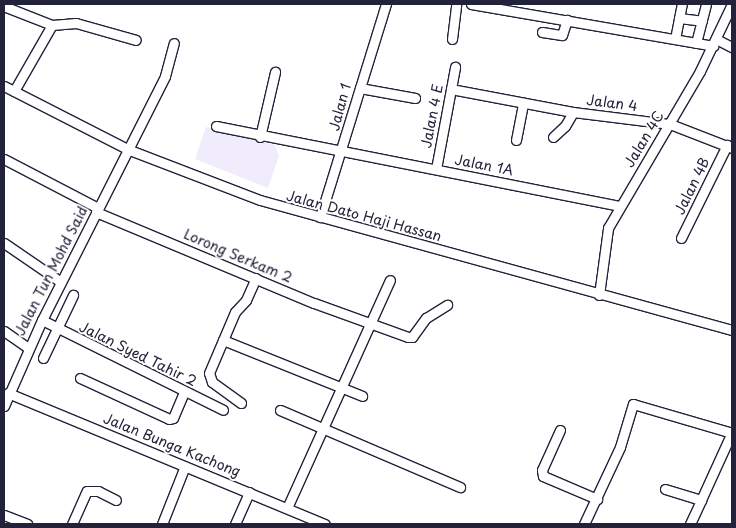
<!DOCTYPE html>
<html>
<head>
<meta charset="utf-8">
<style>
	body { margin:0 }
	#map { position:relative; width:736px; height:528px; overflow:hidden; background:#fff; font-family:"Playpen Sans",sans-serif }
	div>[style] { position:absolute }
	.built>* { inset:0; background:#f1ecfb }
	.roads { filter:drop-shadow(1px 0 #22223b) drop-shadow(-1px 0 #22223b) drop-shadow(0 1px #22223b) drop-shadow(0 -1px #22223b) }
	.minor>* { height:9px; margin:-4.5px; padding:0 4.5px; transform-origin:4.5px; border-radius:4.5px; background:#fff }
	span { translate:-50% -50%; white-space:nowrap; text-align:center; line-height:1.15; -webkit-text-stroke:4px #fff; paint-order:stroke }
	.street-label { font-size:14px; color:#22223b }
	.frame { position:absolute; inset:0; border:5px solid #22223b; pointer-events:none }
</style>
</head>
<body>
<div id="map">
	<div class="built">
		<div style="clip-path:polygon(206px 127px,275px 145px,279px 156px,268px 188px,195px 159px)"></div>
	</div>
	<div class="roads">
		<div class="minor">
			<div style="left:471px;top:4px;width:246px;rotate:9.8deg"></div>
			<div style="left:6px;top:7px;width:49px;rotate:21.4deg"></div>
			<div style="left:679px;top:18px;width:23px;rotate:7deg"></div>
			<div style="left:542px;top:32px;width:20px;rotate:9deg"></div>
			<div style="left:562px;top:35px;width:16px;rotate:-72deg"></div>
			<div style="left:452px;top:39px;width:35px;rotate:-83deg"></div>
			<div style="left:675px;top:39px;width:36px;rotate:-79deg"></div>
			<div style="left:716px;top:39px;width:18px;rotate:27deg"></div>
			<div style="left:696px;top:43px;width:40px;rotate:-75.6deg"></div>
			<div style="left:4px;top:86px;width:138px;rotate:27.1deg"></div>
			<div style="left:127px;top:149px;width:142px;rotate:21deg"></div>
			<div style="left:260px;top:200px;width:490px;rotate:15.4deg"></div>
			<div style="left:360px;top:88px;width:56px;rotate:10.3deg"></div>
			<div style="left:451px;top:89px;width:124px;rotate:10.7deg"></div>
			<div style="left:573px;top:112px;width:98px;rotate:7.1deg"></div>
			<div style="left:670px;top:124px;width:66px;rotate:21.2deg"></div>
			<div style="left:14px;top:91px;width:76px;rotate:-60.1deg"></div>
			<div style="left:52px;top:25px;width:24px;rotate:-5deg"></div>
			<div style="left:76px;top:23px;width:62px;rotate:15.8deg"></div>
			<div style="left:216px;top:126px;width:411px;rotate:11.2deg"></div>
			<div style="left:260px;top:137px;width:67px;rotate:-77deg"></div>
			<div style="left:553px;top:137px;width:16px;rotate:-43deg"></div>
			<div style="left:565px;top:126px;width:16px;rotate:-60deg"></div>
			<div style="left:516px;top:140px;width:38px;rotate:-79deg"></div>
			<div style="left:4px;top:159px;width:106px;rotate:27.5deg"></div>
			<div style="left:436px;top:169px;width:104px;rotate:-79.4deg"></div>
			<div style="left:96px;top:212px;width:236px;rotate:22.7deg"></div>
			<div style="left:314px;top:303px;width:100px;rotate:19.9deg"></div>
			<div style="left:408px;top:337px;width:4px"></div>
			<div style="left:412px;top:337px;width:24px;rotate:-54deg"></div>
			<div style="left:426px;top:318px;width:25px;rotate:-32deg"></div>
			<div style="left:320px;top:217px;width:223px;rotate:-72.8deg"></div>
			<div style="left:681px;top:238px;width:104px;rotate:-63.7deg"></div>
			<div style="left:4px;top:243px;width:69px;rotate:34.4deg"></div>
			<div style="left:599px;top:295px;width:68px;rotate:-82.3deg"></div>
			<div style="left:608px;top:228px;width:182px;rotate:-59.6deg"></div>
			<div style="left:700px;top:71px;width:74px;rotate:-64.5deg"></div>
			<div style="left:42px;top:320px;width:202px;rotate:26.4deg"></div>
			<div style="left:4px;top:331px;width:29px;rotate:35deg"></div>
			<div style="left:223px;top:340px;width:150px;rotate:21.9deg"></div>
			<div style="left:43px;top:358px;width:70px;rotate:-64.5deg"></div>
			<div style="left:80px;top:378px;width:98px;rotate:24.7deg"></div>
			<div style="left:169px;top:419px;width:4px;rotate:-14deg"></div>
			<div style="left:173px;top:418px;width:28px;rotate:-67deg"></div>
			<div style="left:8px;top:393px;width:343px;rotate:22.5deg"></div>
			<div style="left:241px;top:403px;width:36px;rotate:-144deg"></div>
			<div style="left:212px;top:382px;width:9px;rotate:-108deg"></div>
			<div style="left:209px;top:373px;width:66px;rotate:-66.9deg"></div>
			<div style="left:235px;top:312px;width:16px;rotate:-47deg"></div>
			<div style="left:246px;top:300px;width:24px;rotate:-66deg"></div>
			<div style="left:4px;top:406px;width:94px;rotate:-66.2deg"></div>
			<div style="left:42px;top:320px;width:273px;rotate:-63.2deg"></div>
			<div style="left:165px;top:76px;width:34px;rotate:-75deg"></div>
			<div style="left:280px;top:410px;width:196px;rotate:23.2deg"></div>
			<div style="left:560px;top:430px;width:44px;rotate:114.2deg"></div>
			<div style="left:542px;top:470px;width:6px;rotate:81deg"></div>
			<div style="left:543px;top:476px;width:59px;rotate:23.1deg"></div>
			<div style="left:665px;top:489px;width:38px;rotate:17deg"></div>
			<div style="left:701px;top:500px;width:75px;rotate:-65.5deg"></div>
			<div style="left:287px;top:508px;width:250px;rotate:-65.7deg"></div>
			<div style="left:4px;top:515px;width:25px;rotate:21deg"></div>
			<div style="left:72px;top:524px;width:36px;rotate:-66deg"></div>
			<div style="left:87px;top:491px;width:11px"></div>
			<div style="left:98px;top:491px;width:20px;rotate:27deg"></div>
			<div style="left:162px;top:524px;width:62px;rotate:-68.4deg"></div>
			<div style="left:235px;top:524px;width:35px;rotate:-66deg"></div>
			<div style="left:584px;top:524px;width:85px;rotate:-64.9deg"></div>
			<div style="left:620px;top:447px;width:45px;rotate:-73.2deg"></div>
			<div style="left:633px;top:404px;width:103px;rotate:16.3deg"></div>
			<div style="left:690px;top:524px;width:26px;rotate:-65deg"></div>
		</div>
	</div>
	<div class="street-label">
		<span style="left:612px;top:103px;rotate:7deg">Jalan 4</span>
		<span style="left:340px;top:107px;rotate:-75deg">Jalan 1</span>
		<span style="left:432px;top:116px;rotate:-79deg">Jalan 4 E</span>
		<span style="left:644px;top:139px;rotate:-59deg">Jalan 4C</span>
		<span style="left:484px;top:165px;rotate:11deg">Jalan 1A</span>
		<span style="left:692px;top:186px;rotate:-64deg">Jalan 4B</span>
		<span style="left:364px;top:216px;rotate:15deg">Jalan Dato Haji Hassan</span>
		<span style="left:238px;top:256px;rotate:23deg">Lorong Serkam 2</span>
		<span style="left:51px;top:271px;rotate:-63deg">Jalan Tun Mohd Said</span>
		<span style="left:138px;top:354px;rotate:26deg">Jalan Syed Tahir 2</span>
		<span style="left:172px;top:445px;rotate:22deg">Jalan Bunga Kachong</span>
	</div>
	<div class="frame"></div>
</div>
</body>
</html>
